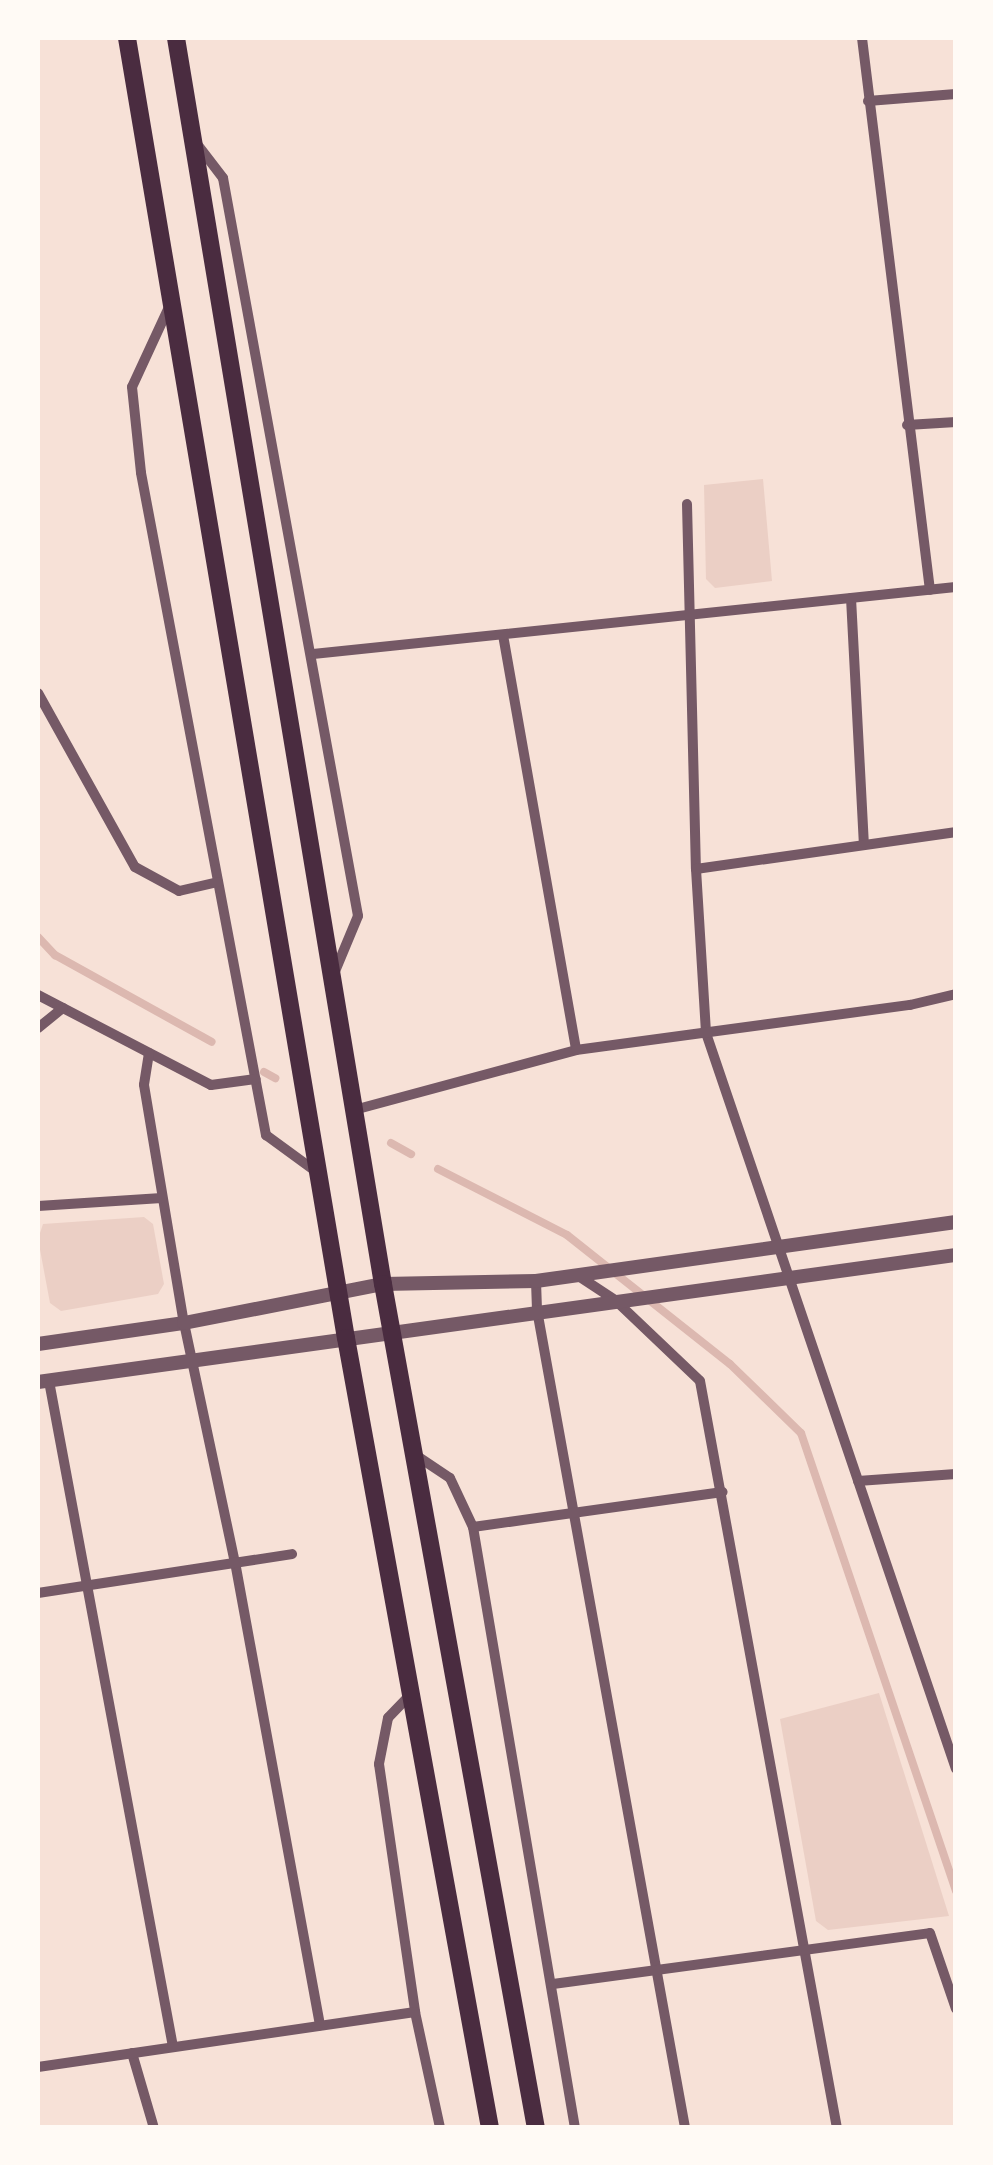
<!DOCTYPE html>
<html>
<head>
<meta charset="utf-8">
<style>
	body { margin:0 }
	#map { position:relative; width:993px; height:2165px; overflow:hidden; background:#f7e1d7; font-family:Mulish,sans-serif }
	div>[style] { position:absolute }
	.green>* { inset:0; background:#ebcfc5 }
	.stream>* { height:8px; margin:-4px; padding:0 4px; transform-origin:4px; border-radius:4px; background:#dcb8b0 }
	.minor>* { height:10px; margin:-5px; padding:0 5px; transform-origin:5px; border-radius:5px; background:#755966 }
	.tertiary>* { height:14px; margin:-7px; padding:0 7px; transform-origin:7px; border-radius:7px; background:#755966 }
	.primary>* { height:18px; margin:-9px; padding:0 9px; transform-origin:9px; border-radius:9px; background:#4a2c40 }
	span { translate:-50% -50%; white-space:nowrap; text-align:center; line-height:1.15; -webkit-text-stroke:10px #fffaf5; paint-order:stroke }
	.frame { position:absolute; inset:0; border:40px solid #fffaf5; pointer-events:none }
</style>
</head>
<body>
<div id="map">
	<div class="green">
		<div style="clip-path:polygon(763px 479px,772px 581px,715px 588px,706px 579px,704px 485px)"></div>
		<div style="clip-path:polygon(144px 1217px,153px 1224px,164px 1284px,158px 1294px,61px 1311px,50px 1303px,38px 1239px,43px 1224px)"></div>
		<div style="clip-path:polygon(879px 1693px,949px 1916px,828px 1930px,816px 1921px,780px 1719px)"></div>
	</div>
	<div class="stream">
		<div style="left:38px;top:937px;width:25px;rotate:47deg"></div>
		<div style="left:55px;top:955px;width:179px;rotate:29deg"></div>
		<div style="left:264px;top:1072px;width:13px;rotate:29deg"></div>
		<div style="left:391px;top:1143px;width:23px;rotate:29deg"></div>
		<div style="left:438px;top:1169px;width:145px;rotate:27.1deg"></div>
		<div style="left:567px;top:1235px;width:208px;rotate:38.4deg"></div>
		<div style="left:730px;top:1364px;width:99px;rotate:44.2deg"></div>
		<div style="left:801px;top:1433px;width:484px;rotate:71.3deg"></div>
	</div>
	<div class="minor">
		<div style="left:862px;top:38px;width:556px;rotate:82.98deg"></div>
		<div style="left:868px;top:101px;width:88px;rotate:-4.5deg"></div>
		<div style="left:197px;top:144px;width:43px;rotate:52.6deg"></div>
		<div style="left:223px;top:178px;width:750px;rotate:79.63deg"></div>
		<div style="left:358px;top:916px;width:65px;rotate:112.6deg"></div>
		<div style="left:169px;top:307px;width:88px;rotate:114.8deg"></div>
		<div style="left:132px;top:387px;width:86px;rotate:84deg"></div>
		<div style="left:141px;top:473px;width:674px;rotate:79.31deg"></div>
		<div style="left:266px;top:1135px;width:64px;rotate:36.2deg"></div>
		<div style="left:907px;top:425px;width:49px;rotate:-3.5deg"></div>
		<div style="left:687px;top:504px;width:365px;rotate:88.6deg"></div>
		<div style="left:696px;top:869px;width:164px;rotate:86.5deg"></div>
		<div style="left:706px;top:1033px;width:777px;rotate:71.24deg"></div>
		<div style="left:851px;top:598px;width:247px;rotate:87deg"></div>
		<div style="left:503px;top:635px;width:421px;rotate:80deg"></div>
		<div style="left:313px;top:654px;width:646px;rotate:-5.95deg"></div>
		<div style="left:38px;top:693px;width:199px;rotate:60.9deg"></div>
		<div style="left:135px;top:867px;width:50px;rotate:28.6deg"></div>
		<div style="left:179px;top:891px;width:40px;rotate:-13deg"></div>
		<div style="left:696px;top:869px;width:263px;rotate:-8.1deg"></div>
		<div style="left:38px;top:995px;width:195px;rotate:27.5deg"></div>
		<div style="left:211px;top:1085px;width:45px;rotate:-7.6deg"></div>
		<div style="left:38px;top:1028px;width:32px;rotate:-39deg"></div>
		<div style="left:149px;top:1053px;width:32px;rotate:99deg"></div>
		<div style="left:144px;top:1085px;width:241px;rotate:80.5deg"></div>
		<div style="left:184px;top:1323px;width:244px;rotate:78deg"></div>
		<div style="left:235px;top:1562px;width:471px;rotate:79.6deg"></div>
		<div style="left:354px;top:1110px;width:230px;rotate:-15.1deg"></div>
		<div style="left:576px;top:1050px;width:337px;rotate:-7.7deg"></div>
		<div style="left:910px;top:1005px;width:47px;rotate:-13.4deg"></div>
		<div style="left:38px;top:1206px;width:124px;rotate:-3.7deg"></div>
		<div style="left:577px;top:1275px;width:45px;rotate:33.3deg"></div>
		<div style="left:615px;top:1300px;width:117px;rotate:43.6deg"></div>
		<div style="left:700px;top:1381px;width:759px;rotate:79.61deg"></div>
		<div style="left:536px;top:1281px;width:29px;rotate:88deg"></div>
		<div style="left:537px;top:1310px;width:831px;rotate:79.74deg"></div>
		<div style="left:49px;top:1381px;width:677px;rotate:79.45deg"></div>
		<div style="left:414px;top:1454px;width:43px;rotate:33.7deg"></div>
		<div style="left:450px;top:1478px;width:54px;rotate:64.9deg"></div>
		<div style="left:473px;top:1527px;width:610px;rotate:80.37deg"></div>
		<div style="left:858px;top:1481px;width:98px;rotate:-4.1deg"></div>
		<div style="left:473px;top:1527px;width:252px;rotate:-8deg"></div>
		<div style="left:38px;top:1593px;width:257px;rotate:-8.7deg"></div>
		<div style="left:411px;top:1694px;width:33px;rotate:134deg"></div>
		<div style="left:388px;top:1718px;width:47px;rotate:101.1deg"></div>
		<div style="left:379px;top:1764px;width:251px;rotate:81.7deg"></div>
		<div style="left:415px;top:2012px;width:119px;rotate:77.8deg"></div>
		<div style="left:553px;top:1984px;width:380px;rotate:-7.7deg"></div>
		<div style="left:930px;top:1933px;width:80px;rotate:71.1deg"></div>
		<div style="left:132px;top:2053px;width:78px;rotate:73.7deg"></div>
		<div style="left:38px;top:2067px;width:381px;rotate:-8.3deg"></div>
	</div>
	<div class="tertiary">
		<div style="left:38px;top:1344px;width:148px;rotate:-8.2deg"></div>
		<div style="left:184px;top:1323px;width:203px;rotate:-11.1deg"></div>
		<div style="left:383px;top:1284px;width:153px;rotate:-1.1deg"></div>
		<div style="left:536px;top:1281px;width:424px;rotate:-8deg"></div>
		<div style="left:38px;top:1382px;width:927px;rotate:-7.88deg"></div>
	</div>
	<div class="primary">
		<div style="left:127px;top:38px;width:1318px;rotate:80.44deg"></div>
		<div style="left:346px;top:1338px;width:803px;rotate:79.67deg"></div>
		<div style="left:176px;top:38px;width:1263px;rotate:80.57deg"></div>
		<div style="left:383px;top:1284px;width:858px;rotate:79.73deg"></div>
	</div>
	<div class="frame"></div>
</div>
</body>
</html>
